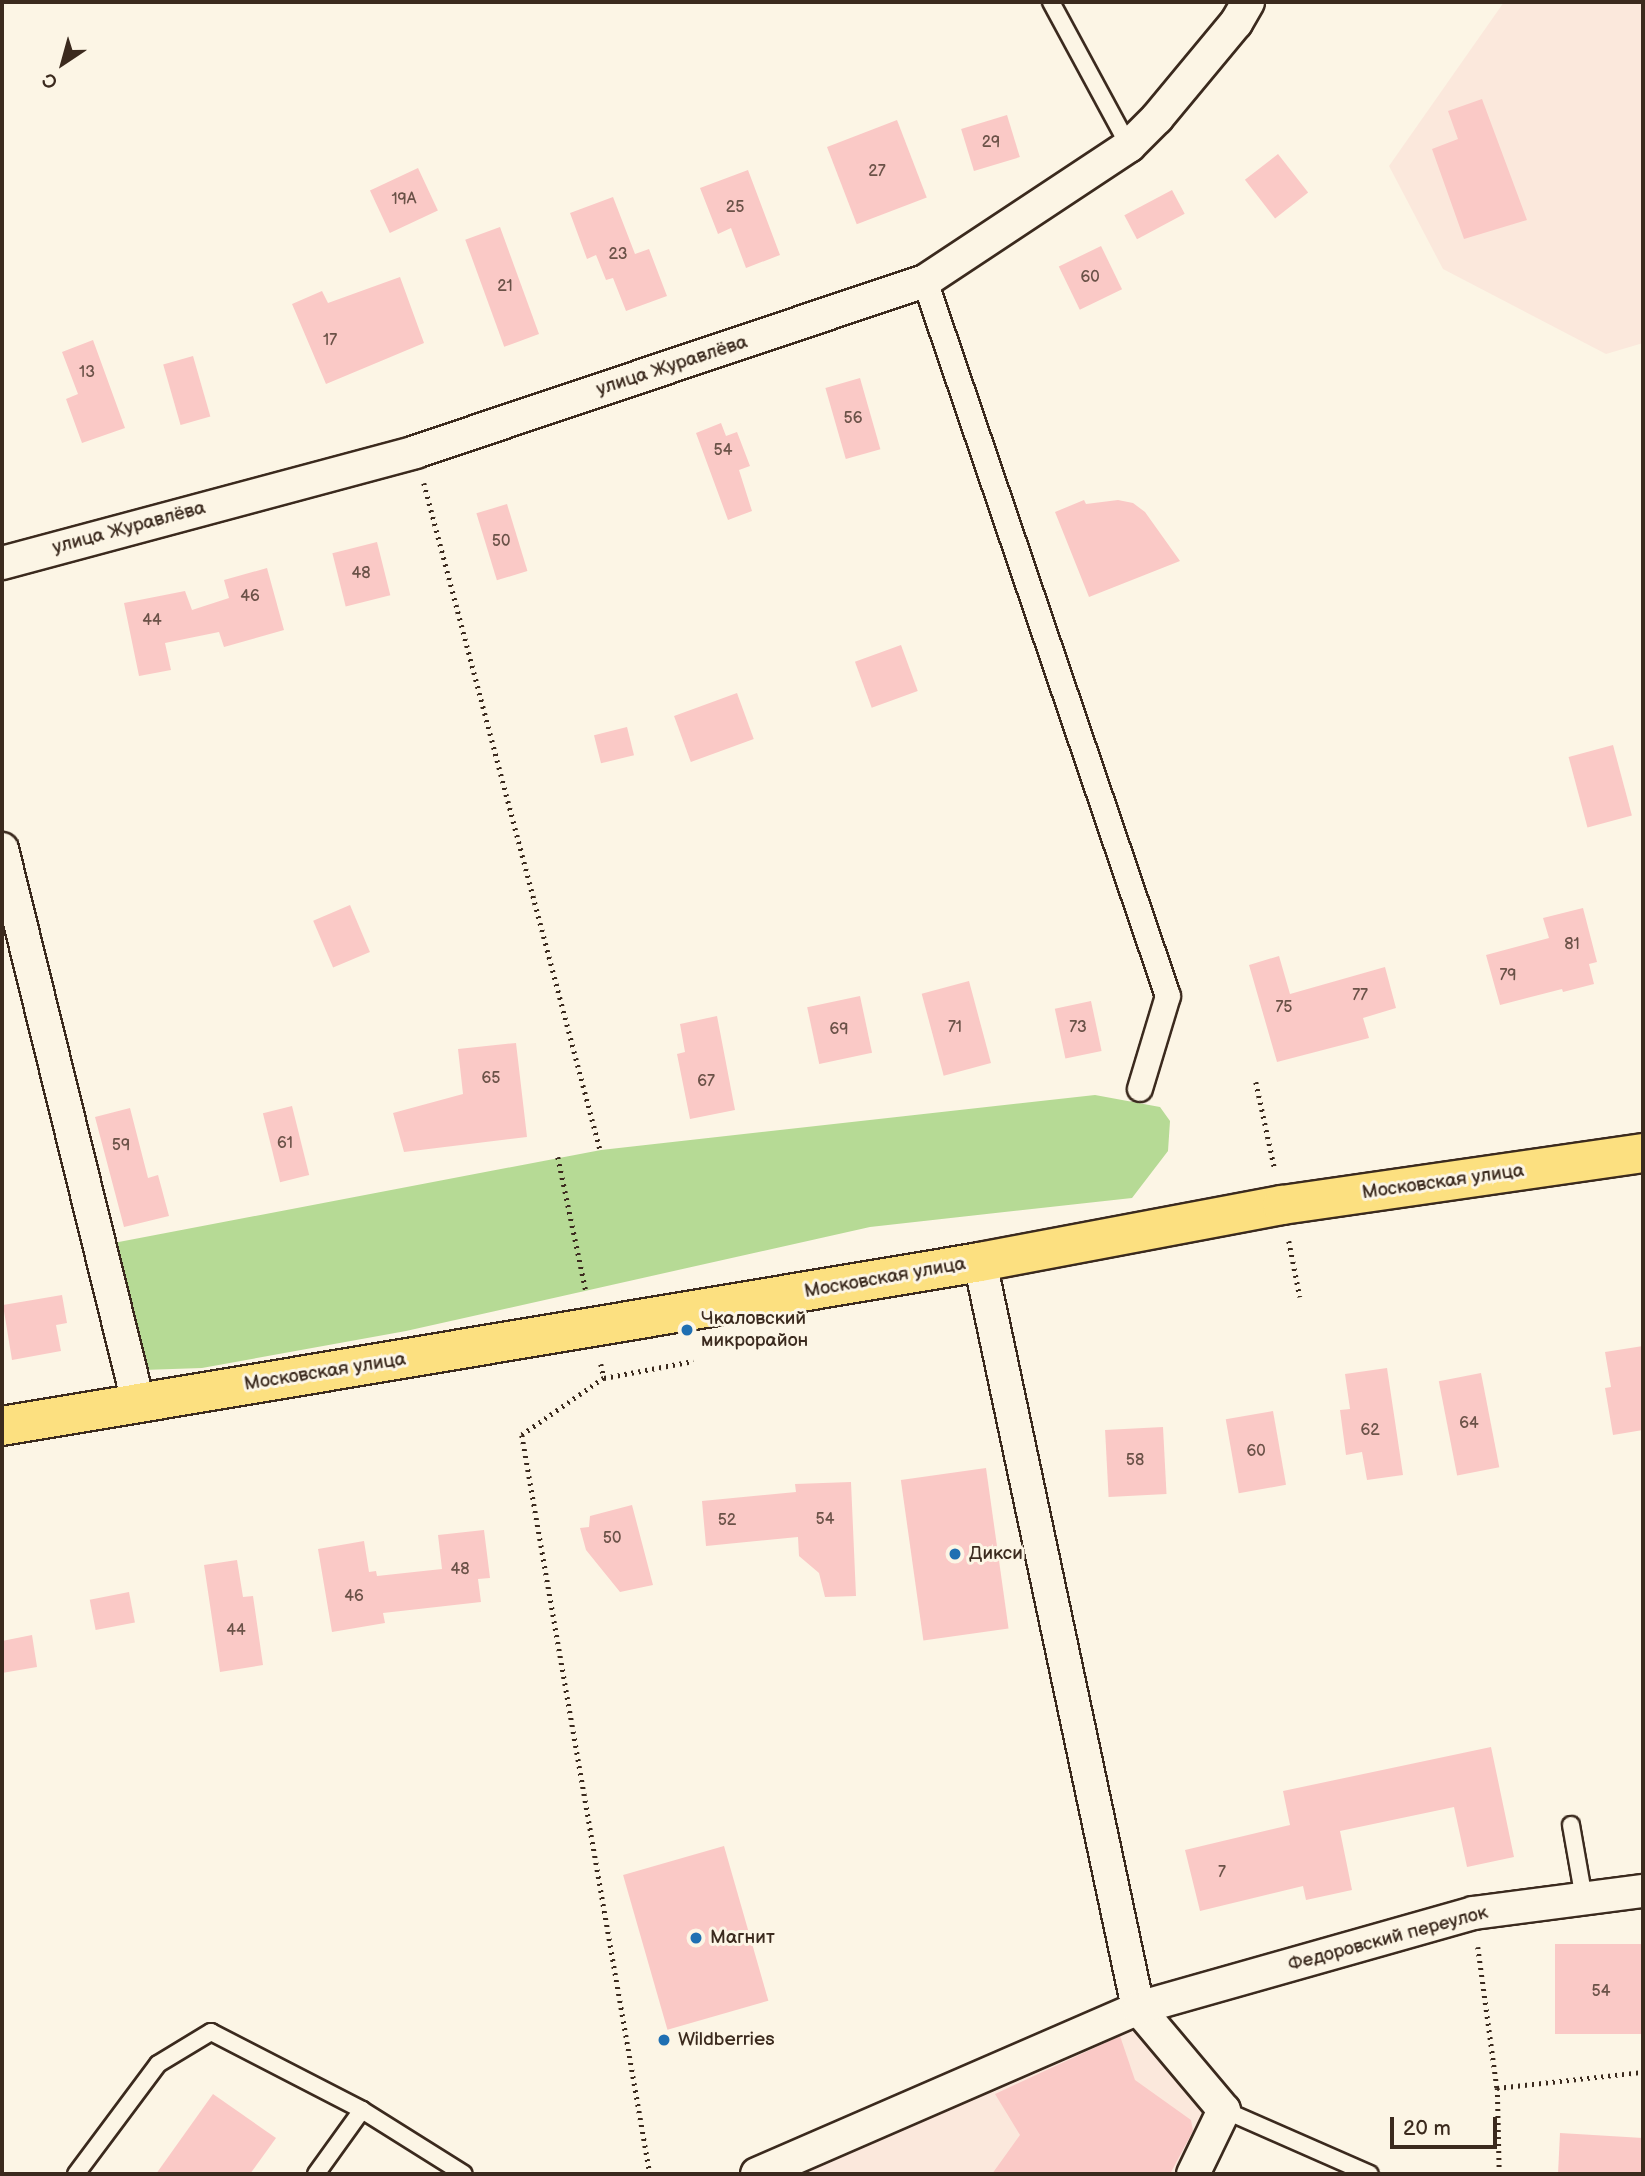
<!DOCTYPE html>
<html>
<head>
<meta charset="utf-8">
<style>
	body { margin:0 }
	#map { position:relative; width:1645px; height:2176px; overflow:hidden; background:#fcf5e5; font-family:"Balsamiq Sans",sans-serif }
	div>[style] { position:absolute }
	.built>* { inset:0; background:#fbe8dc }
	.green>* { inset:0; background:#b6da95 }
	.building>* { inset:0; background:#fac9c6; transform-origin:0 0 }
	.path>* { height:4.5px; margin-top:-2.25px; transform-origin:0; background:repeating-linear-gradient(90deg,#3b2a1e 0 2px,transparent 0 7px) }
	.roads { filter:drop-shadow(2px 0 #3b2a1e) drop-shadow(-2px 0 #3b2a1e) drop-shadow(0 2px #3b2a1e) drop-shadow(0 -2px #3b2a1e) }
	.service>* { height:16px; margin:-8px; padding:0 8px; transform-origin:8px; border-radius:8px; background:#fcf5e5 }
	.pedestrian>* { height:24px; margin:-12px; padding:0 12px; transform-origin:12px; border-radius:12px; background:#fcf5e5 }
	.minor>* { height:32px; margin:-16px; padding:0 16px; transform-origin:16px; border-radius:16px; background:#fcf5e5 }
	.primary>* { height:38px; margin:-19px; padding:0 19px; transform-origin:19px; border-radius:19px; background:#fce080 }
	.dots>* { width:19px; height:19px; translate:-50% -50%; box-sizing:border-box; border:4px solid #fcf5e5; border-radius:50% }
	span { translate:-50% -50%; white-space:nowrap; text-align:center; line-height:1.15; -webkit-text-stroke:6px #fcf5e5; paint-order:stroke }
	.number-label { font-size:16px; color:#6b5248 }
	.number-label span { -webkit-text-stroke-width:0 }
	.street-label { font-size:19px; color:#3b2a1e }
	.poi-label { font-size:19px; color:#3b2a1e }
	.left { translate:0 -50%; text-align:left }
	.frame { position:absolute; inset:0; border:4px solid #3b2a1e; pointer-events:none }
	.north { position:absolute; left:28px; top:28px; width:70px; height:70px; -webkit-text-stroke:5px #fcf5e5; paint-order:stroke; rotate:216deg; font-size:19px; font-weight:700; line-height:28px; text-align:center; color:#3b2a1e }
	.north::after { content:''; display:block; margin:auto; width:24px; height:32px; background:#3b2a1e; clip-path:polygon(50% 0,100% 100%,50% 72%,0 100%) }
	.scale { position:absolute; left:1390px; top:2117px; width:107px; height:32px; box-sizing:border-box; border:4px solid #3b2a1e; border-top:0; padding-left:9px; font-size:21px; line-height:24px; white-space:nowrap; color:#3b2a1e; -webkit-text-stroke:5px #fcf5e5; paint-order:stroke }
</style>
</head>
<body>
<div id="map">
	<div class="built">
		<div style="clip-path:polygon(1504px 2px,1643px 2px,1643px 343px,1606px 354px,1443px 269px,1389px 166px)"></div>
		<div style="clip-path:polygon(1142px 2009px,1227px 2109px,1194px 2174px,761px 2174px)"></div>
	</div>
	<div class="green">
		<div style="clip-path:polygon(1095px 1095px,1160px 1107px,1170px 1121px,1168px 1151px,1132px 1198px,870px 1227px,406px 1331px,202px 1368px,143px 1370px,103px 1245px,601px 1150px)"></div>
	</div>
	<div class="building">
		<div style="clip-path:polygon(1482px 99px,1527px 220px,1464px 239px,1432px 149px,1458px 139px,1448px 111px)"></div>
		<div style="left:1007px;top:115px;width:44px;height:48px;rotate:73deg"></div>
		<div style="left:897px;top:120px;width:83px;height:75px;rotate:69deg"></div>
		<div style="left:1278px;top:154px;width:49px;height:42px;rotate:52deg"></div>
		<div style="left:418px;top:168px;width:47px;height:53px;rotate:65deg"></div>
		<div style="clip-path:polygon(748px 170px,780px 255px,746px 268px,731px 228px,718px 234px,700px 188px)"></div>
		<div style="left:1172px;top:190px;width:27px;height:54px;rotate:62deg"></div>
		<div style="clip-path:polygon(613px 197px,635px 254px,649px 249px,667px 296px,626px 311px,613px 278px,606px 280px,596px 255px,587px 259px,570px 213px)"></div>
		<div style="left:500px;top:227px;width:114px;height:37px;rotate:70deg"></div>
		<div style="left:1101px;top:246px;width:48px;height:47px;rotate:64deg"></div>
		<div style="clip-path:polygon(400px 277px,424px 343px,326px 384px,292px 304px,322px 291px,328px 303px)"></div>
		<div style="clip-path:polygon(93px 340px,125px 428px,82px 443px,66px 399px,78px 394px,62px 352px)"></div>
		<div style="left:193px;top:356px;width:63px;height:31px;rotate:74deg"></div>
		<div style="left:860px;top:378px;width:74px;height:36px;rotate:74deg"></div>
		<div style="clip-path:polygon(721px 423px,726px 436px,737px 432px,750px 466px,739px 470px,752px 511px,728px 520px,696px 433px)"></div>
		<div style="clip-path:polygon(1084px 500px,1086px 504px,1118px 500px,1133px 503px,1145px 512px,1180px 561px,1089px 597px,1055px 512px)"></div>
		<div style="left:507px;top:504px;width:70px;height:32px;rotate:73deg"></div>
		<div style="left:377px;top:542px;width:55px;height:46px;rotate:76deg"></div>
		<div style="clip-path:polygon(267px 568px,284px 630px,224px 647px,219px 632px,165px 643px,171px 670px,139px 676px,124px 603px,185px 591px,192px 610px,229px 598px,224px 580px)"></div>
		<div style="left:901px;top:645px;width:49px;height:49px;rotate:70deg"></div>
		<div style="left:737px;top:693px;width:49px;height:67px;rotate:70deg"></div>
		<div style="left:627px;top:727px;width:29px;height:34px;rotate:76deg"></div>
		<div style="left:1613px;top:745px;width:73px;height:46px;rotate:75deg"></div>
		<div style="left:350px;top:905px;width:51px;height:40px;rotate:67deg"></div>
		<div style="clip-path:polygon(1583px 908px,1597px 962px,1589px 964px,1594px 984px,1563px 992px,1562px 989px,1500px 1005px,1486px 955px,1549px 938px,1543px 918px)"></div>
		<div style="clip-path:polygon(1279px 956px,1290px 994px,1385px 967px,1396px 1008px,1363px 1018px,1369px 1038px,1277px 1062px,1249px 965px)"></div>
		<div style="left:969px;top:981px;width:85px;height:49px;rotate:75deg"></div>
		<div style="left:860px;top:996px;width:58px;height:54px;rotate:78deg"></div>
		<div style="left:1091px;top:1001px;width:51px;height:37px;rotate:78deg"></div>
		<div style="clip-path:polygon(717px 1016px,735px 1110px,690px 1119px,677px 1054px,685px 1052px,680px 1024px)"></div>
		<div style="clip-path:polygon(516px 1043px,527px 1137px,404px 1152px,393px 1113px,463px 1094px,458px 1049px)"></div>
		<div style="left:292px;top:1106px;width:71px;height:30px;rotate:76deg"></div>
		<div style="clip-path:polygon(130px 1108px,148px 1178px,158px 1175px,169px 1216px,124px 1227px,95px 1117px)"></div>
		<div style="clip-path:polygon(62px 1295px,67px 1323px,56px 1325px,61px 1351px,12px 1360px,3px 1305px)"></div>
		<div style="clip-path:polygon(1643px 1346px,1643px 1430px,1613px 1435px,1605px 1388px,1611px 1387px,1605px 1352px)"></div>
		<div style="clip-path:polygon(1387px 1368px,1403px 1475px,1367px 1480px,1362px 1452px,1346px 1455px,1340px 1410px,1350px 1409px,1345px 1374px)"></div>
		<div style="left:1481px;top:1373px;width:96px;height:43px;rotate:79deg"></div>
		<div style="left:1273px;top:1411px;width:75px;height:48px;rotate:80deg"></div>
		<div style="left:1163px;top:1427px;width:67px;height:58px;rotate:87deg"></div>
		<div style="left:986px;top:1468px;width:162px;height:86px;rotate:82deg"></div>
		<div style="clip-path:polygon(851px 1482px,856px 1596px,825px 1597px,819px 1573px,799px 1556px,798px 1537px,706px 1546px,702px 1501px,796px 1492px,795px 1484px)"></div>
		<div style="clip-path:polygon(632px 1505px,653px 1585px,620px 1592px,586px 1550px,580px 1528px,589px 1527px,590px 1516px)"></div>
		<div style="clip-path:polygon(484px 1530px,490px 1578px,478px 1579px,481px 1602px,383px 1613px,385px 1623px,332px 1632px,318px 1549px,364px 1541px,369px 1572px,376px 1571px,377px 1576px,442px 1569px,438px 1535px)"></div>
		<div style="clip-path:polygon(237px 1560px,243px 1597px,253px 1596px,263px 1665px,220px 1672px,204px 1565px)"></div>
		<div style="left:129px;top:1592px;width:31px;height:40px;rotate:79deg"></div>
		<div style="clip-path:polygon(32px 1635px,37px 1667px,2px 1673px,2px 1641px)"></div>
		<div style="clip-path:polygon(1491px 1747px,1514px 1857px,1467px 1867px,1454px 1807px,1340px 1831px,1352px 1890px,1306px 1900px,1303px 1886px,1200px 1911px,1185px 1850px,1290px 1825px,1283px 1791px)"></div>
		<div style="left:724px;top:1846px;width:161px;height:105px;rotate:74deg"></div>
		<div style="left:1643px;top:1944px;width:90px;height:88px;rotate:90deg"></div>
		<div style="clip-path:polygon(1120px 2036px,1135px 2080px,1191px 2120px,1193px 2131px,1170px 2174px,992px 2174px,1020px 2135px,995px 2094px)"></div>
		<div style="clip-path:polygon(213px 2094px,276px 2138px,250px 2174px,156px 2174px)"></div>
		<div style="clip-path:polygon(1560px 2133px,1643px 2138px,1643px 2174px,1558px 2174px)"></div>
	</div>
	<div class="path">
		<div style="left:424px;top:483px;width:689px;rotate:75.2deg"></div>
		<div style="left:1256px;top:1082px;width:90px;rotate:77.8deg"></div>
		<div style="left:558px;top:1157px;width:137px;rotate:78.2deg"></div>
		<div style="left:1289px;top:1241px;width:57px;rotate:78.9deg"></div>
		<div style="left:601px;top:1364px;width:14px;rotate:78deg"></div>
		<div style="left:604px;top:1378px;width:100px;rotate:145.2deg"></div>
		<div style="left:522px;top:1435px;width:750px;rotate:80.17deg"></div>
		<div style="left:604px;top:1378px;width:91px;rotate:-10.8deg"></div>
		<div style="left:1478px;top:1947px;width:142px;rotate:82.3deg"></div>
		<div style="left:1499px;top:2174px;width:86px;rotate:-91.3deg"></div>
		<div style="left:1497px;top:2088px;width:147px;rotate:-6.3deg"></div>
	</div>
	<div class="roads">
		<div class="service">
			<div style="left:1051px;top:2px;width:164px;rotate:61.6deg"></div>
			<div style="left:1571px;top:1825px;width:75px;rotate:80deg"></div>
			<div style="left:1224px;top:2110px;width:159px;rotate:23.7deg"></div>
			<div style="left:76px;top:2174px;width:137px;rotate:-53.3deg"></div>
			<div style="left:158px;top:2064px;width:62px;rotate:-31.1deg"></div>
			<div style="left:211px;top:2032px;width:170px;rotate:27.3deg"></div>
			<div style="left:316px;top:2174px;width:79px;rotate:-54.3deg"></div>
			<div style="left:362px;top:2110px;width:120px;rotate:32.1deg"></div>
		</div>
		<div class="pedestrian">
			<div style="left:925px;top:281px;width:755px;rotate:71.23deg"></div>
			<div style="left:1168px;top:996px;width:97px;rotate:106.8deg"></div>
		</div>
		<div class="minor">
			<div style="left:2px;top:563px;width:428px;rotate:-15deg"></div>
			<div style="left:415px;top:452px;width:538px;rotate:-18.54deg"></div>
			<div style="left:925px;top:281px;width:245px;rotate:-33.5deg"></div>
			<div style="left:1129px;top:146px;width:40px;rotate:-45deg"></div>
			<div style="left:1157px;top:118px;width:124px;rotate:-50.3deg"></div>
			<div style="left:1236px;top:23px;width:24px;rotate:-60deg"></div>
			<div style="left:2px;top:849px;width:569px;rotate:76.18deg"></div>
			<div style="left:980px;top:1262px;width:763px;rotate:78.04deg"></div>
			<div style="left:1138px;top:2008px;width:133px;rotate:49.9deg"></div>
			<div style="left:1224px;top:2110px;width:71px;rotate:115.8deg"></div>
			<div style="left:757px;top:2174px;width:416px;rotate:-23.5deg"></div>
			<div style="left:1138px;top:2008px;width:348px;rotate:-15.8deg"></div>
			<div style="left:1473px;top:1913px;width:171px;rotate:-7.4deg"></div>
		</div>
		<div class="primary">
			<div style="left:2px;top:1426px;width:992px;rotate:-9.52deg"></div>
			<div style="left:980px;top:1262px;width:307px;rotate:-10.7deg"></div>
			<div style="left:1282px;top:1205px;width:365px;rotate:-8.2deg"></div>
		</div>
	</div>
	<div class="dots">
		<div style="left:687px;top:1330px;background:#1f6fb2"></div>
		<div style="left:955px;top:1554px;background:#1f6fb2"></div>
		<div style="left:696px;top:1938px;background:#1f6fb2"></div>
		<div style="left:664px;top:2040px;background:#1f6fb2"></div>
	</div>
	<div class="number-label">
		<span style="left:991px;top:143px">29</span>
		<span style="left:877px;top:172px">27</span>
		<span style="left:404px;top:200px">19А</span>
		<span style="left:735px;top:208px">25</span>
		<span style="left:618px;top:255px">23</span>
		<span style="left:1090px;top:278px">60</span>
		<span style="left:505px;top:287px">21</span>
		<span style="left:330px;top:341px">17</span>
		<span style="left:87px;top:373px">13</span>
		<span style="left:853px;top:419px">56</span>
		<span style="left:723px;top:451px">54</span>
		<span style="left:501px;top:542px">50</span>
		<span style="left:361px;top:574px">48</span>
		<span style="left:250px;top:597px">46</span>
		<span style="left:152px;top:621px">44</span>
		<span style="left:1572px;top:945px">81</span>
		<span style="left:1508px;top:976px">79</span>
		<span style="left:1360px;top:996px">77</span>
		<span style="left:1284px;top:1008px">75</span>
		<span style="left:955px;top:1028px">71</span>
		<span style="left:1078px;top:1028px">73</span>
		<span style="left:839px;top:1030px">69</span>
		<span style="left:491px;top:1079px">65</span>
		<span style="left:706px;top:1082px">67</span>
		<span style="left:285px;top:1144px">61</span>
		<span style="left:121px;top:1146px">59</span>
		<span style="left:1469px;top:1424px">64</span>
		<span style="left:1370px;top:1431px">62</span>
		<span style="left:1256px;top:1452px">60</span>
		<span style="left:1135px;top:1461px">58</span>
		<span style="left:825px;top:1520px">54</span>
		<span style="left:727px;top:1521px">52</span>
		<span style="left:612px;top:1539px">50</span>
		<span style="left:460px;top:1570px">48</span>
		<span style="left:354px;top:1597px">46</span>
		<span style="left:236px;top:1631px">44</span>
		<span style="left:1222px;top:1873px">7</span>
		<span style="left:1601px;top:1992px">54</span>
	</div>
	<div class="street-label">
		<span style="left:672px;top:366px;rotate:-18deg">улица Журавлёва</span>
		<span style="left:129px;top:528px;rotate:-15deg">улица Журавлёва</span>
		<span style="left:1443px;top:1182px;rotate:-8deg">Московская улица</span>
		<span style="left:885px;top:1278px;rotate:-10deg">Московская улица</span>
		<span style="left:325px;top:1372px;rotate:-9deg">Московская улица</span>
		<span style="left:1388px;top:1939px;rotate:-15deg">Федоровский переулок</span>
	</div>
	<div class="poi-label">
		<span class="left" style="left:701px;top:1330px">Чкаловский<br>микрорайон</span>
		<span class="left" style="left:969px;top:1554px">Дикси</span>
		<span class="left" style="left:710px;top:1938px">Магнит</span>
		<span class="left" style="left:678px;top:2040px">Wildberries</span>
	</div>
	<div class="frame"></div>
	<div class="north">С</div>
	<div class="scale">20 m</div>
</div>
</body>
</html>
